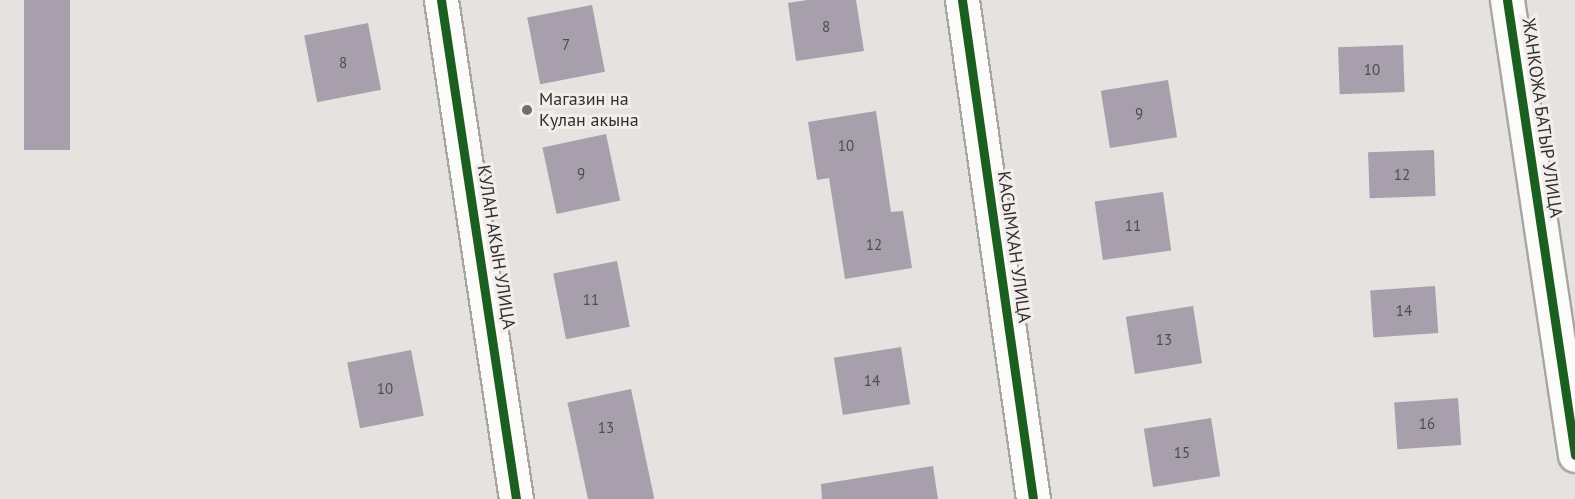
<!DOCTYPE html>
<html>
<head>
<meta charset="utf-8">
<style>
	body { margin:0 }
	#map { position:relative; width:1575px; height:499px; overflow:hidden; background:#e5e2e0; font-family:"PT Sans",sans-serif }
	div>[style] { position:absolute }
	.building>* { inset:0; background:#a79fab; transform-origin:0 0 }
	.roads { filter:drop-shadow(2px 0 #a7a6a4) drop-shadow(-2px 0 #a7a6a4) drop-shadow(0 2px #a7a6a4) drop-shadow(0 -2px #a7a6a4) }
	.minor>* { height:33px; margin:-16.5px; padding:0 16.5px; transform-origin:16.5px; border-radius:16.5px; background:#fbfbfa }
	.cycleway>* { height:9px; margin:-4.5px; padding:0 4.5px; transform-origin:4.5px; border-radius:4.5px; background:#1b5e20 }
	.dots>* { width:16px; height:16px; translate:-50% -50%; box-sizing:border-box; border:3px solid #f3eeec; border-radius:50% }
	span { translate:-50% -50%; white-space:nowrap; text-align:center; line-height:1.15; -webkit-text-stroke:6px #f3eeec; paint-order:stroke }
	.number-label { font-size:15px; color:#4f4c4e }
	.number-label span { -webkit-text-stroke-width:0 }
	.poi-label { font-size:18px; color:#32302f }
	.left { translate:0 -50%; text-align:left }
	.street-label { font-size:18px; color:#32302f }
</style>
</head>
<body>
<div id="map">
	<div class="building">
		<div style="left:24px;top:0;width:46px;height:150px"></div>
		<div style="clip-path:polygon(807px 0,856px 0,864px 51px,796px 61px,788px 3px)"></div>
		<div style="left:592px;top:5px;width:68px;height:66px;rotate:79deg"></div>
		<div style="left:368px;top:23px;width:68px;height:65px;rotate:79deg"></div>
		<div style="left:1403px;top:45px;width:47px;height:65px;rotate:88deg"></div>
		<div style="left:1168px;top:80px;width:58px;height:68px;rotate:81deg"></div>
		<div style="clip-path:polygon(876px 111px,891px 212px,903px 211px,912px 268px,845px 279px,829px 178px,817px 180px,808px 122px)"></div>
		<div style="left:606px;top:134px;width:68px;height:65px;rotate:78deg"></div>
		<div style="left:1434px;top:150px;width:46px;height:66px;rotate:88deg"></div>
		<div style="left:1163px;top:192px;width:59px;height:69px;rotate:82deg"></div>
		<div style="left:617px;top:261px;width:67px;height:65px;rotate:79deg"></div>
		<div style="left:1435px;top:286px;width:47px;height:65px;rotate:86deg"></div>
		<div style="left:1193px;top:306px;width:58px;height:68px;rotate:81deg"></div>
		<div style="left:901px;top:347px;width:58px;height:68px;rotate:81deg"></div>
		<div style="left:411px;top:350px;width:67px;height:65px;rotate:79deg"></div>
		<div style="left:631px;top:389px;width:112px;height:65px;rotate:78deg"></div>
		<div style="left:1458px;top:398px;width:47px;height:64px;rotate:86deg"></div>
		<div style="left:1211px;top:418px;width:59px;height:68px;rotate:81deg"></div>
		<div style="clip-path:polygon(933px 466px,938px 499px,822px 499px,821px 484px)"></div>
	</div>
	<div class="roads">
		<div class="minor">
			<div style="left:441px;top:0;width:505px;rotate:81.45deg"></div>
			<div style="left:962px;top:0;width:504px;rotate:81.9deg"></div>
			<div style="left:1507px;top:0;width:460px;rotate:81.5deg"></div>
		</div>
	</div>
	<div class="cycleway">
		<div style="left:441px;top:0;width:505px;rotate:81.45deg"></div>
		<div style="left:962px;top:0;width:504px;rotate:81.9deg"></div>
		<div style="left:1507px;top:0;width:460px;rotate:81.5deg"></div>
	</div>
	<div class="dots">
		<div style="left:527px;top:110px;background:#716e6d"></div>
	</div>
	<div class="number-label">
		<span style="left:826px;top:27px">8</span>
		<span style="left:566px;top:45px">7</span>
		<span style="left:343px;top:63px">8</span>
		<span style="left:1372px;top:70px">10</span>
		<span style="left:1139px;top:114px">9</span>
		<span style="left:846px;top:146px">10</span>
		<span style="left:581px;top:174px">9</span>
		<span style="left:1402px;top:175px">12</span>
		<span style="left:1133px;top:226px">11</span>
		<span style="left:874px;top:245px">12</span>
		<span style="left:591px;top:300px">11</span>
		<span style="left:1404px;top:311px">14</span>
		<span style="left:1164px;top:340px">13</span>
		<span style="left:872px;top:381px">14</span>
		<span style="left:385px;top:389px">10</span>
		<span style="left:1427px;top:424px">16</span>
		<span style="left:606px;top:428px">13</span>
		<span style="left:1182px;top:453px">15</span>
	</div>
	<div class="poi-label">
		<span class="left" style="left:539px;top:110px">Магазин на<br>Кулан акына</span>
	</div>
	<div class="street-label">
		<span style="left:1542px;top:118px;rotate:82deg">ЖАНКОЖА БАТЫР УЛИЦА</span>
		<span style="left:496px;top:247px;rotate:81deg">КУЛАН АКЫН УЛИЦА</span>
		<span style="left:1014px;top:247px;rotate:82deg">КАСЫМХАН УЛИЦА</span>
	</div>
</div>
</body>
</html>
